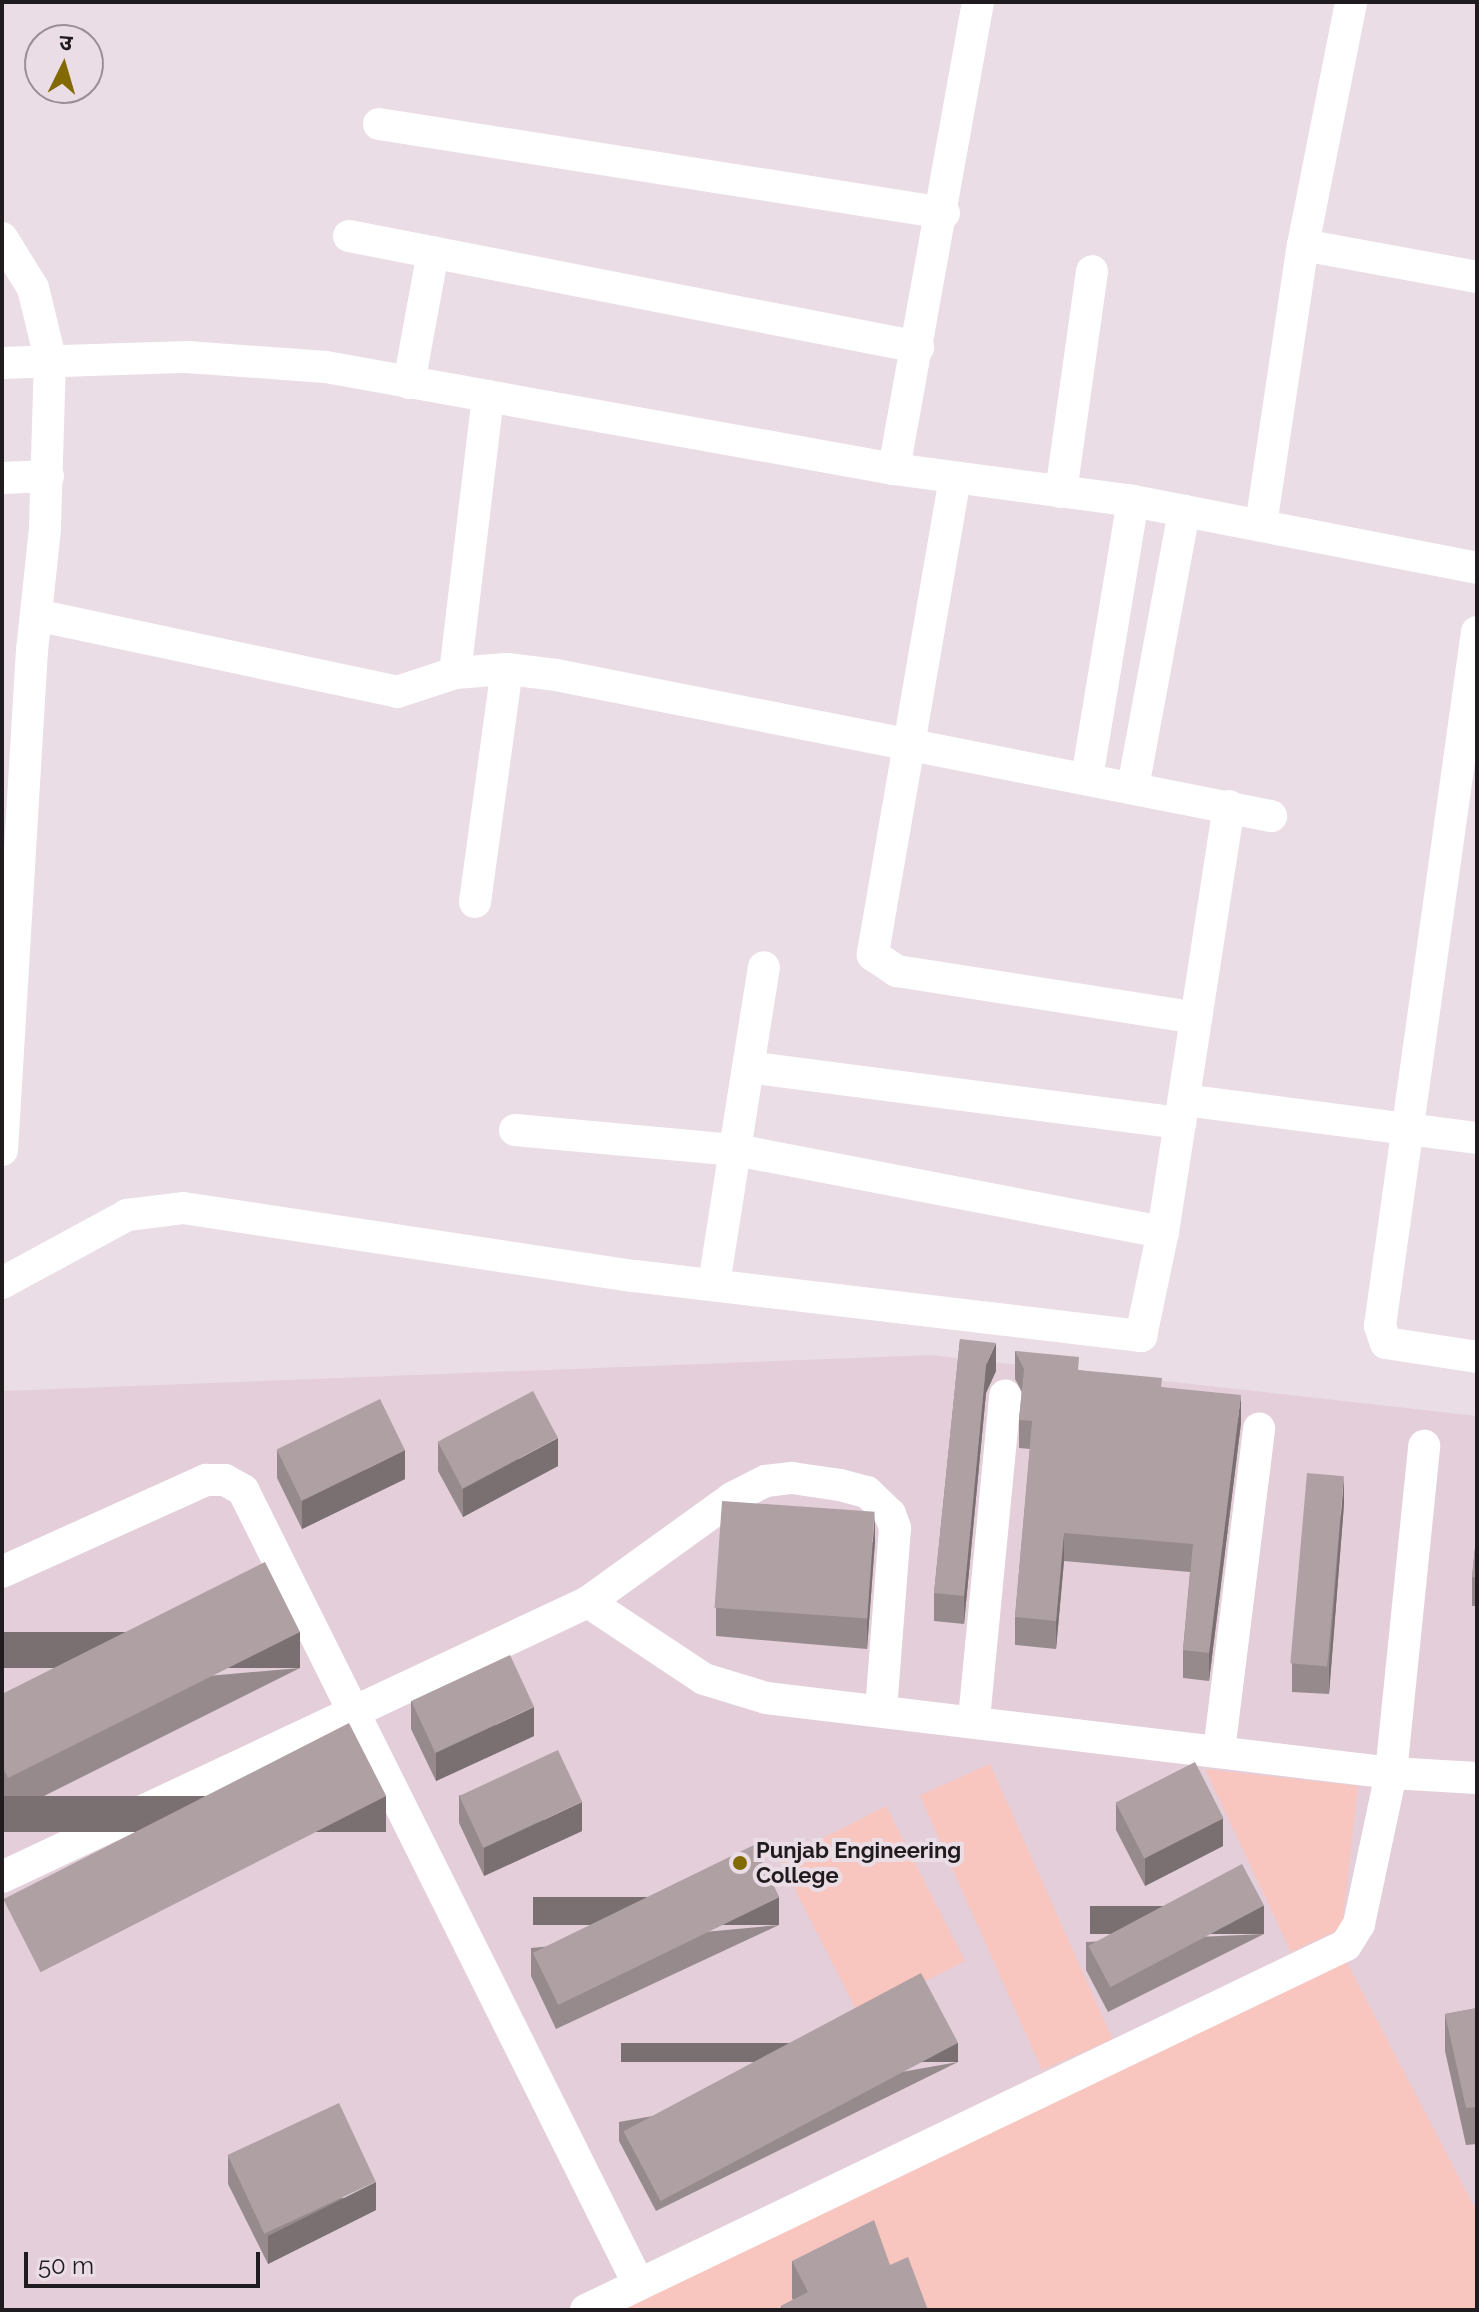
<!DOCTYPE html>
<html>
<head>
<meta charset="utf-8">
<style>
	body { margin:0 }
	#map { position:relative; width:1479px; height:2312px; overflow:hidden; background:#ebdde5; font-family:Raleway,"Noto Sans Devanagari",sans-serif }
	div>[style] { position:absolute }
	.built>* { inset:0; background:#e3ceda }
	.green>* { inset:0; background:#f8c6bf; transform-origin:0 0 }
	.minor>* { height:32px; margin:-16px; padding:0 16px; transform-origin:16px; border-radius:16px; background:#fff }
	.wall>* { inset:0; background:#968a8c }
	.shaded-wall>* { inset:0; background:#7a7072; transform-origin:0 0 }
	.building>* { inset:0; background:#afa0a3; transform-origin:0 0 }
	.dots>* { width:22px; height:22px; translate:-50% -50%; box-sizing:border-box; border:4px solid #ebdde5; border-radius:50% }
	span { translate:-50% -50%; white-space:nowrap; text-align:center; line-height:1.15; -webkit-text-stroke:8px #ebdde5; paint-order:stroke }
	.poi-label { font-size:22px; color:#201b1e; font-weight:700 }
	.left { translate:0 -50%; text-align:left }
	.frame { position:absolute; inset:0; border:4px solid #201b1e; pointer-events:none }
	.north { position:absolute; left:24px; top:24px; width:80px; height:80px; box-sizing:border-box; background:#ebdde5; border:2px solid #9a8f95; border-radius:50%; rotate:5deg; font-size:22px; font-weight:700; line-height:32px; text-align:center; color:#201b1e }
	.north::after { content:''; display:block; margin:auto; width:28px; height:36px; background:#826902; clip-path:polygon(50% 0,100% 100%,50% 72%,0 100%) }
	.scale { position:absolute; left:24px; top:2252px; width:236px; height:36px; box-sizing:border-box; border:4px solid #201b1e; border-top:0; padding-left:10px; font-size:24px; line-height:28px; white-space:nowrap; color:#201b1e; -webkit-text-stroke:6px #ebdde5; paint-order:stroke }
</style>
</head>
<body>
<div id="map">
	<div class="built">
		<div style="clip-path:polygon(932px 1355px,1477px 1416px,1477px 2310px,2px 2310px,2px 1391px)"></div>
	</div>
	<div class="green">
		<div style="left:990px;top:1764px;width:301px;height:77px;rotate:66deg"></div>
		<div style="clip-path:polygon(1205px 1769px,1358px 1786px,1342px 1928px,1291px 1952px)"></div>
		<div style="left:886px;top:1806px;width:174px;height:119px;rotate:63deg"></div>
		<div style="clip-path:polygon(1344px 1957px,1477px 2212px,1477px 2310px,593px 2310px)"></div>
	</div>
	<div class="minor">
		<div style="left:379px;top:124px;width:572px;rotate:8.95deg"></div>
		<div style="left:349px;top:236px;width:580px;rotate:11.04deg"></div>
		<div style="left:2px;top:238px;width:59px;rotate:58.2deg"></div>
		<div style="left:33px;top:288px;width:72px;rotate:76.3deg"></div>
		<div style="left:50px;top:358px;width:171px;rotate:91.7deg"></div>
		<div style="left:45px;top:529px;width:122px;rotate:96.1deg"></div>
		<div style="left:32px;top:650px;width:501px;rotate:93.43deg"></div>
		<div style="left:1303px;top:245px;width:177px;rotate:10.4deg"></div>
		<div style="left:2px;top:363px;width:185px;rotate:-1.9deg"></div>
		<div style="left:187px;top:357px;width:139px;rotate:4.1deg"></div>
		<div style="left:326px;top:367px;width:577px;rotate:10.18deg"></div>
		<div style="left:894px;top:469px;width:241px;rotate:7.6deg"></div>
		<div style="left:1133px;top:501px;width:350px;rotate:11deg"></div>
		<div style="left:409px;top:383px;width:133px;rotate:-79.6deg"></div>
		<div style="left:894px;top:469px;width:474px;rotate:-79.8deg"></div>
		<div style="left:2px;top:478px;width:46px;rotate:-2.5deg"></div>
		<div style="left:955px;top:478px;width:484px;rotate:99.8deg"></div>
		<div style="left:873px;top:955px;width:29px;rotate:34deg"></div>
		<div style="left:897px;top:971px;width:303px;rotate:8.9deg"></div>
		<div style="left:1061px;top:492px;width:223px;rotate:-82deg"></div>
		<div style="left:1261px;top:525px;width:283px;rotate:-81.5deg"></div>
		<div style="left:1303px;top:245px;width:248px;rotate:-78.8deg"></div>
		<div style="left:36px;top:615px;width:369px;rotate:12deg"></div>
		<div style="left:397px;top:692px;width:61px;rotate:-18.1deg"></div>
		<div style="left:455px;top:673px;width:52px;rotate:-4.4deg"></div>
		<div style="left:507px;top:669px;width:49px;rotate:7deg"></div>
		<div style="left:556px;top:675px;width:729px;rotate:11.16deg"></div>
		<div style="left:1477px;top:632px;width:701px;rotate:97.96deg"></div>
		<div style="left:1380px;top:1326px;width:18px;rotate:71deg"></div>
		<div style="left:1386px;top:1343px;width:92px;rotate:8.7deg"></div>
		<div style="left:455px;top:673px;width:279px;rotate:-83.2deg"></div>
		<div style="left:1087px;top:778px;width:281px;rotate:-80.6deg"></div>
		<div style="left:1133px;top:787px;width:281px;rotate:-79.5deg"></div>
		<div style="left:475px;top:902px;width:235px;rotate:-82.2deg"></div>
		<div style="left:748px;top:1067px;width:101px;rotate:-80.9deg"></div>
		<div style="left:1184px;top:1100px;width:295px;rotate:7.4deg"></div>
		<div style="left:515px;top:1130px;width:222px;rotate:5.2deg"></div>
		<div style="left:736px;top:1150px;width:435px;rotate:10.9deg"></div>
		<div style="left:2px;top:1283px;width:142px;rotate:-28.5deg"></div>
		<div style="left:127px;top:1215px;width:56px;rotate:-7.1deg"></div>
		<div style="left:183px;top:1208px;width:457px;rotate:8.6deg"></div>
		<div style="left:635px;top:1276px;width:510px;rotate:6.76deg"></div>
		<div style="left:1141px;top:1336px;width:106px;rotate:-78.1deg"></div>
		<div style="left:1163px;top:1232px;width:431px;rotate:-81.2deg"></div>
		<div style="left:714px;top:1284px;width:220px;rotate:-81.1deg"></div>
		<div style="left:748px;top:1067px;width:436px;rotate:7.4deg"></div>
		<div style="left:2px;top:1572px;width:224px;rotate:-24.3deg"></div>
		<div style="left:206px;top:1480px;width:19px"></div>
		<div style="left:225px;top:1480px;width:21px;rotate:29deg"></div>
		<div style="left:243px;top:1490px;width:886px;rotate:63.52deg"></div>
		<div style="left:588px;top:1602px;width:139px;rotate:33.6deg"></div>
		<div style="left:704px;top:1679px;width:65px;rotate:17deg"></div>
		<div style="left:766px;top:1698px;width:629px;rotate:6.84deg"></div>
		<div style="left:1391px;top:1773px;width:86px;rotate:3.3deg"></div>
		<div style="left:974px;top:1719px;width:325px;rotate:-84.5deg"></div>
		<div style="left:1219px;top:1751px;width:325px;rotate:-82.9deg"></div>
		<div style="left:2px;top:1877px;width:647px;rotate:-25.14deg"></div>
		<div style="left:588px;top:1602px;width:178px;rotate:-35.8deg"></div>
		<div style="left:732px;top:1498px;width:38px;rotate:-27deg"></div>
		<div style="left:766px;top:1481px;width:26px;rotate:-7deg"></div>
		<div style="left:792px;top:1478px;width:49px;rotate:8.3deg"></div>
		<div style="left:840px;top:1485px;width:28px;rotate:15deg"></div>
		<div style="left:867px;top:1492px;width:32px;rotate:44deg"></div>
		<div style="left:890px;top:1514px;width:15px;rotate:70deg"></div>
		<div style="left:895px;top:1528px;width:183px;rotate:94.4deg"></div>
		<div style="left:586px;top:2310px;width:843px;rotate:-25.65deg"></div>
		<div style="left:1346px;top:1945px;width:25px;rotate:-58deg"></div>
		<div style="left:1359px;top:1924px;width:154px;rotate:-78deg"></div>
		<div style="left:1391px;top:1773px;width:329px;rotate:-84.2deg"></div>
	</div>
	<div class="wall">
		<div style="clip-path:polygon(960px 1339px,996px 1371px,986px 1393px,964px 1624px,934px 1621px,934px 1593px)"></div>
		<div style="clip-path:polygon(1015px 1351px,1079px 1370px,1162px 1387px,1241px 1423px,1209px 1681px,1183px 1678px,1183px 1650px,1190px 1572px,1064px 1561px,1056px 1649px,1015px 1645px,1015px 1617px,1030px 1449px,1019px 1448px,1019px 1420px,1022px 1392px,1015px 1379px)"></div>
		<div style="clip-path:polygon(438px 1443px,558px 1466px,463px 1517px,438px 1471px)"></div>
		<div style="clip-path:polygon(277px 1450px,405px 1479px,302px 1529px,277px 1478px)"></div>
		<div style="clip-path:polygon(1344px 1504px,1329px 1694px,1292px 1692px,1292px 1663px)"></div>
		<div style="clip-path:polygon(1477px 1528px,1477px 1606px,1472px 1606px,1472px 1577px)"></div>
		<div style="clip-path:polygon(875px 1541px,867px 1649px,716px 1636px,716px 1608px)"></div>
		<div style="clip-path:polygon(300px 1668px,8px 1814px,2px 1803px,2px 1694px)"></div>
		<div style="clip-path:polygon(411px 1701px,534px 1736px,436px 1781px,411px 1729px)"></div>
		<div style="clip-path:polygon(459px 1795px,582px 1831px,484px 1876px,459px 1823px)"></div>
		<div style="clip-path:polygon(1116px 1802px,1223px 1846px,1145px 1886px,1116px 1830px)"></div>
		<div style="clip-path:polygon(779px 1925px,556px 2029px,531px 1976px,531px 1948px)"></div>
		<div style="clip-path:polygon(1264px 1934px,1108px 2012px,1086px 1970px,1086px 1942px)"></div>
		<div style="clip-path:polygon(1477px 2008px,1477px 2144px,1466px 2145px,1445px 2051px,1445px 2014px)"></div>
		<div style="clip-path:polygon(958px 2062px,656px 2211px,619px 2141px,619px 2122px)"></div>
		<div style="clip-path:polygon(228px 2156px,376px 2210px,268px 2264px,228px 2184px)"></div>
		<div style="clip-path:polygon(792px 2261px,890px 2265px,928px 2310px,781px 2310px,781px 2306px,793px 2300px,792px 2298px)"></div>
	</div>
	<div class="shaded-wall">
		<div style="clip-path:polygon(996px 1343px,996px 1371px,986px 1393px,964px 1624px,964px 1596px,986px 1365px)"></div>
		<div style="clip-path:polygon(1241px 1395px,1241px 1423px,1209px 1681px,1209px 1653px)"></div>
		<div style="clip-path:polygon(558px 1438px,558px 1466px,463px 1517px,463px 1489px)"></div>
		<div style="clip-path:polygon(405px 1450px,405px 1479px,302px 1529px,302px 1501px)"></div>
		<div style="clip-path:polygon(1344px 1476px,1344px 1504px,1329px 1694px,1329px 1666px)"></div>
		<div style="clip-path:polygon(875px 1513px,875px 1541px,867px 1649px,867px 1621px)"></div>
		<div style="clip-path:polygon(1064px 1533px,1064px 1561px,1056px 1649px,1056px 1621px)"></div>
		<div style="left:300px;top:1632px;width:36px;height:326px;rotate:90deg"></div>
		<div style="clip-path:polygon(534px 1707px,534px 1736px,436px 1781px,436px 1753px)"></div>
		<div style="left:386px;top:1796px;width:36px;height:429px;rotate:90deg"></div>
		<div style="clip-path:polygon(582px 1802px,582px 1831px,484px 1876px,484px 1848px)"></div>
		<div style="clip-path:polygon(1223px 1818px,1223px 1846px,1145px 1886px,1145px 1858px)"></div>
		<div style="left:779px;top:1897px;width:28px;height:246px;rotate:90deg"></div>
		<div style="left:1264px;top:1906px;width:28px;height:174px;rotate:90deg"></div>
		<div style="left:958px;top:2043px;width:19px;height:337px;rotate:90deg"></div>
		<div style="clip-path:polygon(376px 2182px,376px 2210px,268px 2264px,268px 2236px)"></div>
	</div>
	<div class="building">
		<div style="clip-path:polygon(960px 1339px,996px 1343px,986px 1365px,964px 1596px,934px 1593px)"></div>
		<div style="clip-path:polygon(1015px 1351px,1079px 1357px,1078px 1370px,1162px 1378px,1161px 1387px,1241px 1395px,1209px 1653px,1183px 1650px,1193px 1544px,1064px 1533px,1056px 1621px,1015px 1617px,1032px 1421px,1019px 1420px,1024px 1369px)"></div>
		<div style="left:533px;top:1391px;width:53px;height:108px;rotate:62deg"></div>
		<div style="left:380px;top:1399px;width:57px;height:115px;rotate:64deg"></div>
		<div style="left:1307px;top:1473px;width:37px;height:191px;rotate:5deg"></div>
		<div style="left:722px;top:1501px;width:153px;height:107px;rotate:4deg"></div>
		<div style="clip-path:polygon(1477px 1528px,1477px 1578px,1472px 1577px)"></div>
		<div style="clip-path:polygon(265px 1562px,300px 1632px,8px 1778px,2px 1766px,2px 1694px)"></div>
		<div style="left:510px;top:1655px;width:57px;height:109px;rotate:65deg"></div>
		<div style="left:349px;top:1723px;width:82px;height:388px;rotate:63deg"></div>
		<div style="left:558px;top:1750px;width:57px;height:109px;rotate:65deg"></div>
		<div style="left:1195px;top:1762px;width:63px;height:89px;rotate:63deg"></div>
		<div style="left:754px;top:1845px;width:58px;height:246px;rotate:64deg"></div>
		<div style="left:1242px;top:1864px;width:47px;height:174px;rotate:62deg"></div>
		<div style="left:921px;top:1973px;width:79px;height:337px;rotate:62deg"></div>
		<div style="clip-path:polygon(1477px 2008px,1477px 2107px,1466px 2108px,1445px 2014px)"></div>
		<div style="left:339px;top:2103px;width:87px;height:123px;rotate:65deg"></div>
		<div style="clip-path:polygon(874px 2220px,890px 2265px,908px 2257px,928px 2310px,784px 2310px,781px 2306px,808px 2292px,792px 2261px)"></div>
	</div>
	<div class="dots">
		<div style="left:740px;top:1863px;background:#826902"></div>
	</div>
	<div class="poi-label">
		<span class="left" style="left:756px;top:1863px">Punjab Engineering<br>College</span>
	</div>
	<div class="frame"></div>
	<div class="north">उ</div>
	<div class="scale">50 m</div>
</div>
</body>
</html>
